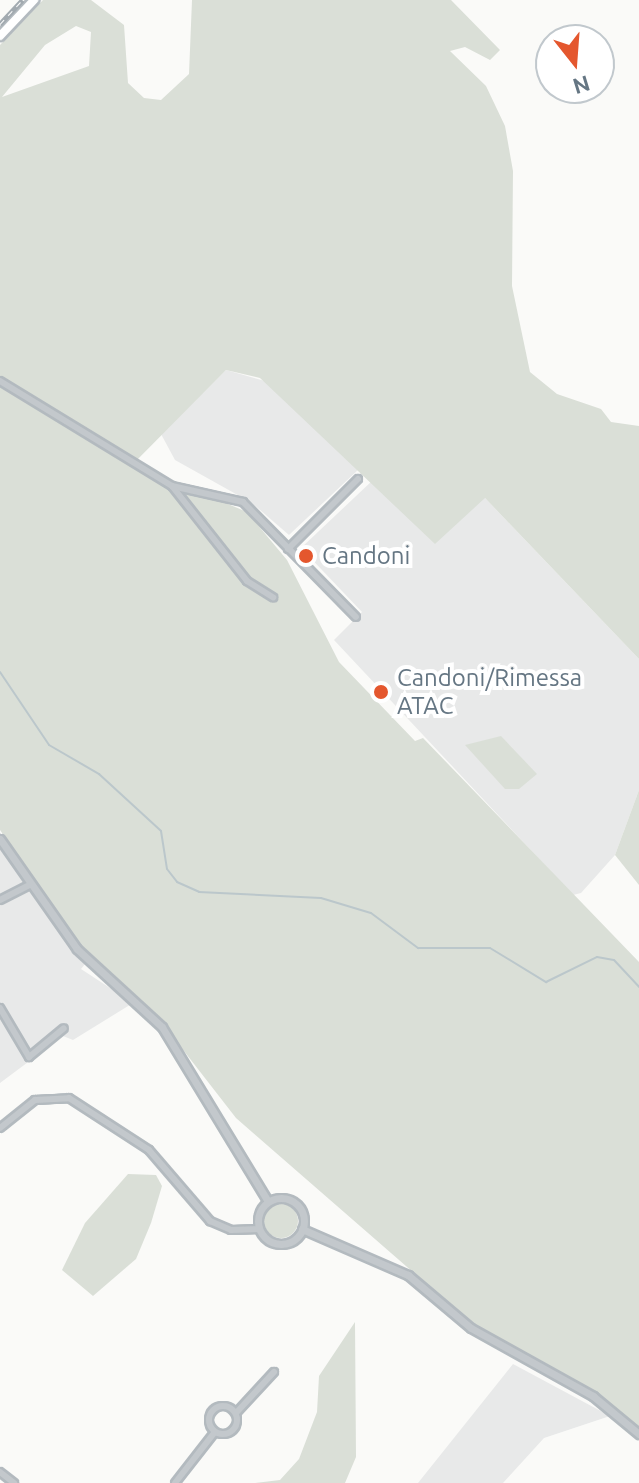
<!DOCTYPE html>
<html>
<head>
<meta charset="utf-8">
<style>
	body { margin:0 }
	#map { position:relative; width:639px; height:1483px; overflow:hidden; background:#fafaf8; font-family:Ubuntu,sans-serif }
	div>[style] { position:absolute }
	.built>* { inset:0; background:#e8e9e9 }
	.green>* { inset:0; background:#dadfd7 }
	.round { border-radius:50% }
	.stream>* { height:2px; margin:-1px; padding:0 1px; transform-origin:1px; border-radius:1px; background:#bbc7cb }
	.roads { filter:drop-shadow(2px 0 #b3babf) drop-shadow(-2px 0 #b3babf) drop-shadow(0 2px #b3babf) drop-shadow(0 -2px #b3babf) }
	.minor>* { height:6px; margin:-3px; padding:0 3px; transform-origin:3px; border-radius:3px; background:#c3c8cc }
	.minor>.ring { margin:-3px; padding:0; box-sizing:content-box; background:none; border:6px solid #c3c8cc; border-radius:50% }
	.tertiary>* { height:7px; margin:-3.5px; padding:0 3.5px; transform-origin:3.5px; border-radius:3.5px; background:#c3c8cc }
	.tertiary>.ring { margin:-3.5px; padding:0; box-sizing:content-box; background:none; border:7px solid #c3c8cc; border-radius:50% }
	.secondary>* { height:8px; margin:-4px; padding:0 4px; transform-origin:4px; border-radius:4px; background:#fff }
	.rail>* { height:5px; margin-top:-2.5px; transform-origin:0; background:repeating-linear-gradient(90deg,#fff 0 6px,#a2aab0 0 12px); box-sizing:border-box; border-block:2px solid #a2aab0 }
	.dots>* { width:22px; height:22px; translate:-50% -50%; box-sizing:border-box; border:4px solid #fff; border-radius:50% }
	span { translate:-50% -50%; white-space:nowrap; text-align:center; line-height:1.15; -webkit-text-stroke:8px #fff; paint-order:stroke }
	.poi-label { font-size:24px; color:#657683 }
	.left { translate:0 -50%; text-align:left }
	.north { position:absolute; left:535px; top:24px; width:80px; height:80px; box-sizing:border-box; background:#fff; border:2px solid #c1c8cd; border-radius:50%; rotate:163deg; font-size:22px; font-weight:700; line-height:32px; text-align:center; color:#657683 }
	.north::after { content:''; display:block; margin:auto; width:28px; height:36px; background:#e4572e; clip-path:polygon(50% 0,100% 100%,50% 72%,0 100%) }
</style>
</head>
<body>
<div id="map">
	<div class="built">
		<div style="clip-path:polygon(226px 370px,265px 381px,359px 469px,289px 535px,252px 503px,175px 460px,161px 434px)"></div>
		<div style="clip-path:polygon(373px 480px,433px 540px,484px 497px,639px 659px,639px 790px,615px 855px,581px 893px,573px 895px,334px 640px,362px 612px,301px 548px)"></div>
		<div style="clip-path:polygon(0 849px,85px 964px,81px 969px,133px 1003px,73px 1040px,63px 1036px,0 1083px)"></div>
		<div style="clip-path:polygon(513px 1364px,610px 1416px,544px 1438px,503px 1483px,418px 1483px)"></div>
	</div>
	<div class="green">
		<div style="clip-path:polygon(evenodd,43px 0,91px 0,124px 25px,128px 83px,144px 98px,161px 100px,189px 74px,192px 0,451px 0,500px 50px,490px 60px,465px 47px,450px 51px,486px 86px,505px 126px,513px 171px,512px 286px,530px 372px,557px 394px,601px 409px,611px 422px,639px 426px,639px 659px,485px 498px,435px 544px,260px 378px,226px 370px,133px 464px,247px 512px,287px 560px,339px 662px,415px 741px,423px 738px,639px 962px,639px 1431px,621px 1413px,476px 1327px,236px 1118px,156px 1015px,84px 953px,0 830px,0 45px,43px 0,76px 26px,91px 32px,89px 66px,2px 97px,45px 45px,76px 26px)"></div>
		<div style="clip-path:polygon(501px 736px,537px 774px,519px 789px,505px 789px,465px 745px)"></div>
		<div style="clip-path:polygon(639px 790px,639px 885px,615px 855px)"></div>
		<div style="clip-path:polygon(128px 1174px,156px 1175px,162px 1186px,151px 1223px,136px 1259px,93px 1296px,62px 1270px,85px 1223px)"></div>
		<div class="round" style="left:264px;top:1204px;width:34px;height:34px"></div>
		<div style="clip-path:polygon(355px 1322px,356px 1457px,345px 1483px,255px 1483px,280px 1480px,299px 1459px,317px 1412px,319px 1376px)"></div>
	</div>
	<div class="stream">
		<div style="left:0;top:672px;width:88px;rotate:56.1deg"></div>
		<div style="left:49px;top:745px;width:58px;rotate:30.1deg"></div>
		<div style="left:99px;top:774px;width:84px;rotate:42.6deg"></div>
		<div style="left:161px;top:831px;width:38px;rotate:81deg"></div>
		<div style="left:167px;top:869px;width:16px;rotate:52deg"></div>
		<div style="left:177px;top:882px;width:24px;rotate:24deg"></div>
		<div style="left:199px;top:892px;width:122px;rotate:2.8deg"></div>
		<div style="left:321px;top:898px;width:52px;rotate:16.7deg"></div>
		<div style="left:371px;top:913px;width:59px;rotate:36.7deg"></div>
		<div style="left:418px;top:948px;width:72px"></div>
		<div style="left:490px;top:948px;width:66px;rotate:31.3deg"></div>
		<div style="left:546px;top:982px;width:57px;rotate:-26.1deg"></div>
		<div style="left:597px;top:957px;width:17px;rotate:10deg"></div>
		<div style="left:614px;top:960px;width:37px;rotate:47deg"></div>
	</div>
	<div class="roads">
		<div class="minor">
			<div style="left:0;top:381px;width:202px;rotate:31.4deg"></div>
			<div style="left:172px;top:486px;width:73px;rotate:12.7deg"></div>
			<div style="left:243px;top:502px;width:161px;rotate:45.5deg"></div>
			<div style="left:172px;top:486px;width:121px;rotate:51.7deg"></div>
			<div style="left:247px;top:581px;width:31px;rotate:32deg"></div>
			<div style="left:288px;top:549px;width:99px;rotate:-45deg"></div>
			<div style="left:0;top:900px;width:33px;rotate:-27deg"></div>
			<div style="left:0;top:1008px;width:57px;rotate:59.4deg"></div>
			<div style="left:29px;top:1057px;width:45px;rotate:-39.6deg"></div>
			<div style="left:0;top:1128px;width:45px;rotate:-38.7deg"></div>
			<div style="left:35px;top:1100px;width:34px;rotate:-3deg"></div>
			<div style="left:69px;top:1098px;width:95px;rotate:33deg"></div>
			<div style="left:149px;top:1150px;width:94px;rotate:49.3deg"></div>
			<div style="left:210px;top:1221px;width:23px;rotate:23deg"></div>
			<div style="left:231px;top:1230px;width:29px;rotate:-2deg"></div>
			<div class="ring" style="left:209px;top:1406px;width:22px;height:22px"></div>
			<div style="left:236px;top:1413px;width:56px;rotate:-47.2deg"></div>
			<div style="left:0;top:1472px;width:18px;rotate:38deg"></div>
			<div style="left:175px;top:1483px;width:63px;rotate:-52deg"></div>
		</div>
		<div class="tertiary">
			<div style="left:0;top:839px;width:134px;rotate:55deg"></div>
			<div style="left:77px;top:949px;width:115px;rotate:42.5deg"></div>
			<div style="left:162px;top:1027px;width:204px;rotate:58.7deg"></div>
			<div class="ring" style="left:258px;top:1198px;width:39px;height:39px"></div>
			<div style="left:302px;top:1229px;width:116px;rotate:23.5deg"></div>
			<div style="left:408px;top:1275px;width:82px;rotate:40.1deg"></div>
			<div style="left:471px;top:1328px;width:140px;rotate:29.1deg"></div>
			<div style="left:593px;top:1396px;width:60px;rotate:39.6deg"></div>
		</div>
		<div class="secondary">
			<div style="left:0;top:36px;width:50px;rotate:-46.6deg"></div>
		</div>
	</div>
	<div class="rail">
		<div style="left:0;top:24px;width:33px;rotate:-47deg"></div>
	</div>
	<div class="dots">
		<div style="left:306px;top:556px;background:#e4572e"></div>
		<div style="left:381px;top:692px;background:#e4572e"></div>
	</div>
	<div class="poi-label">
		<span class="left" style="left:322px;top:556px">Candoni</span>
		<span class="left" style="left:397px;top:692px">Candoni/Rimessa<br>ATAC</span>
	</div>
	<div class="north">N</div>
</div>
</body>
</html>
